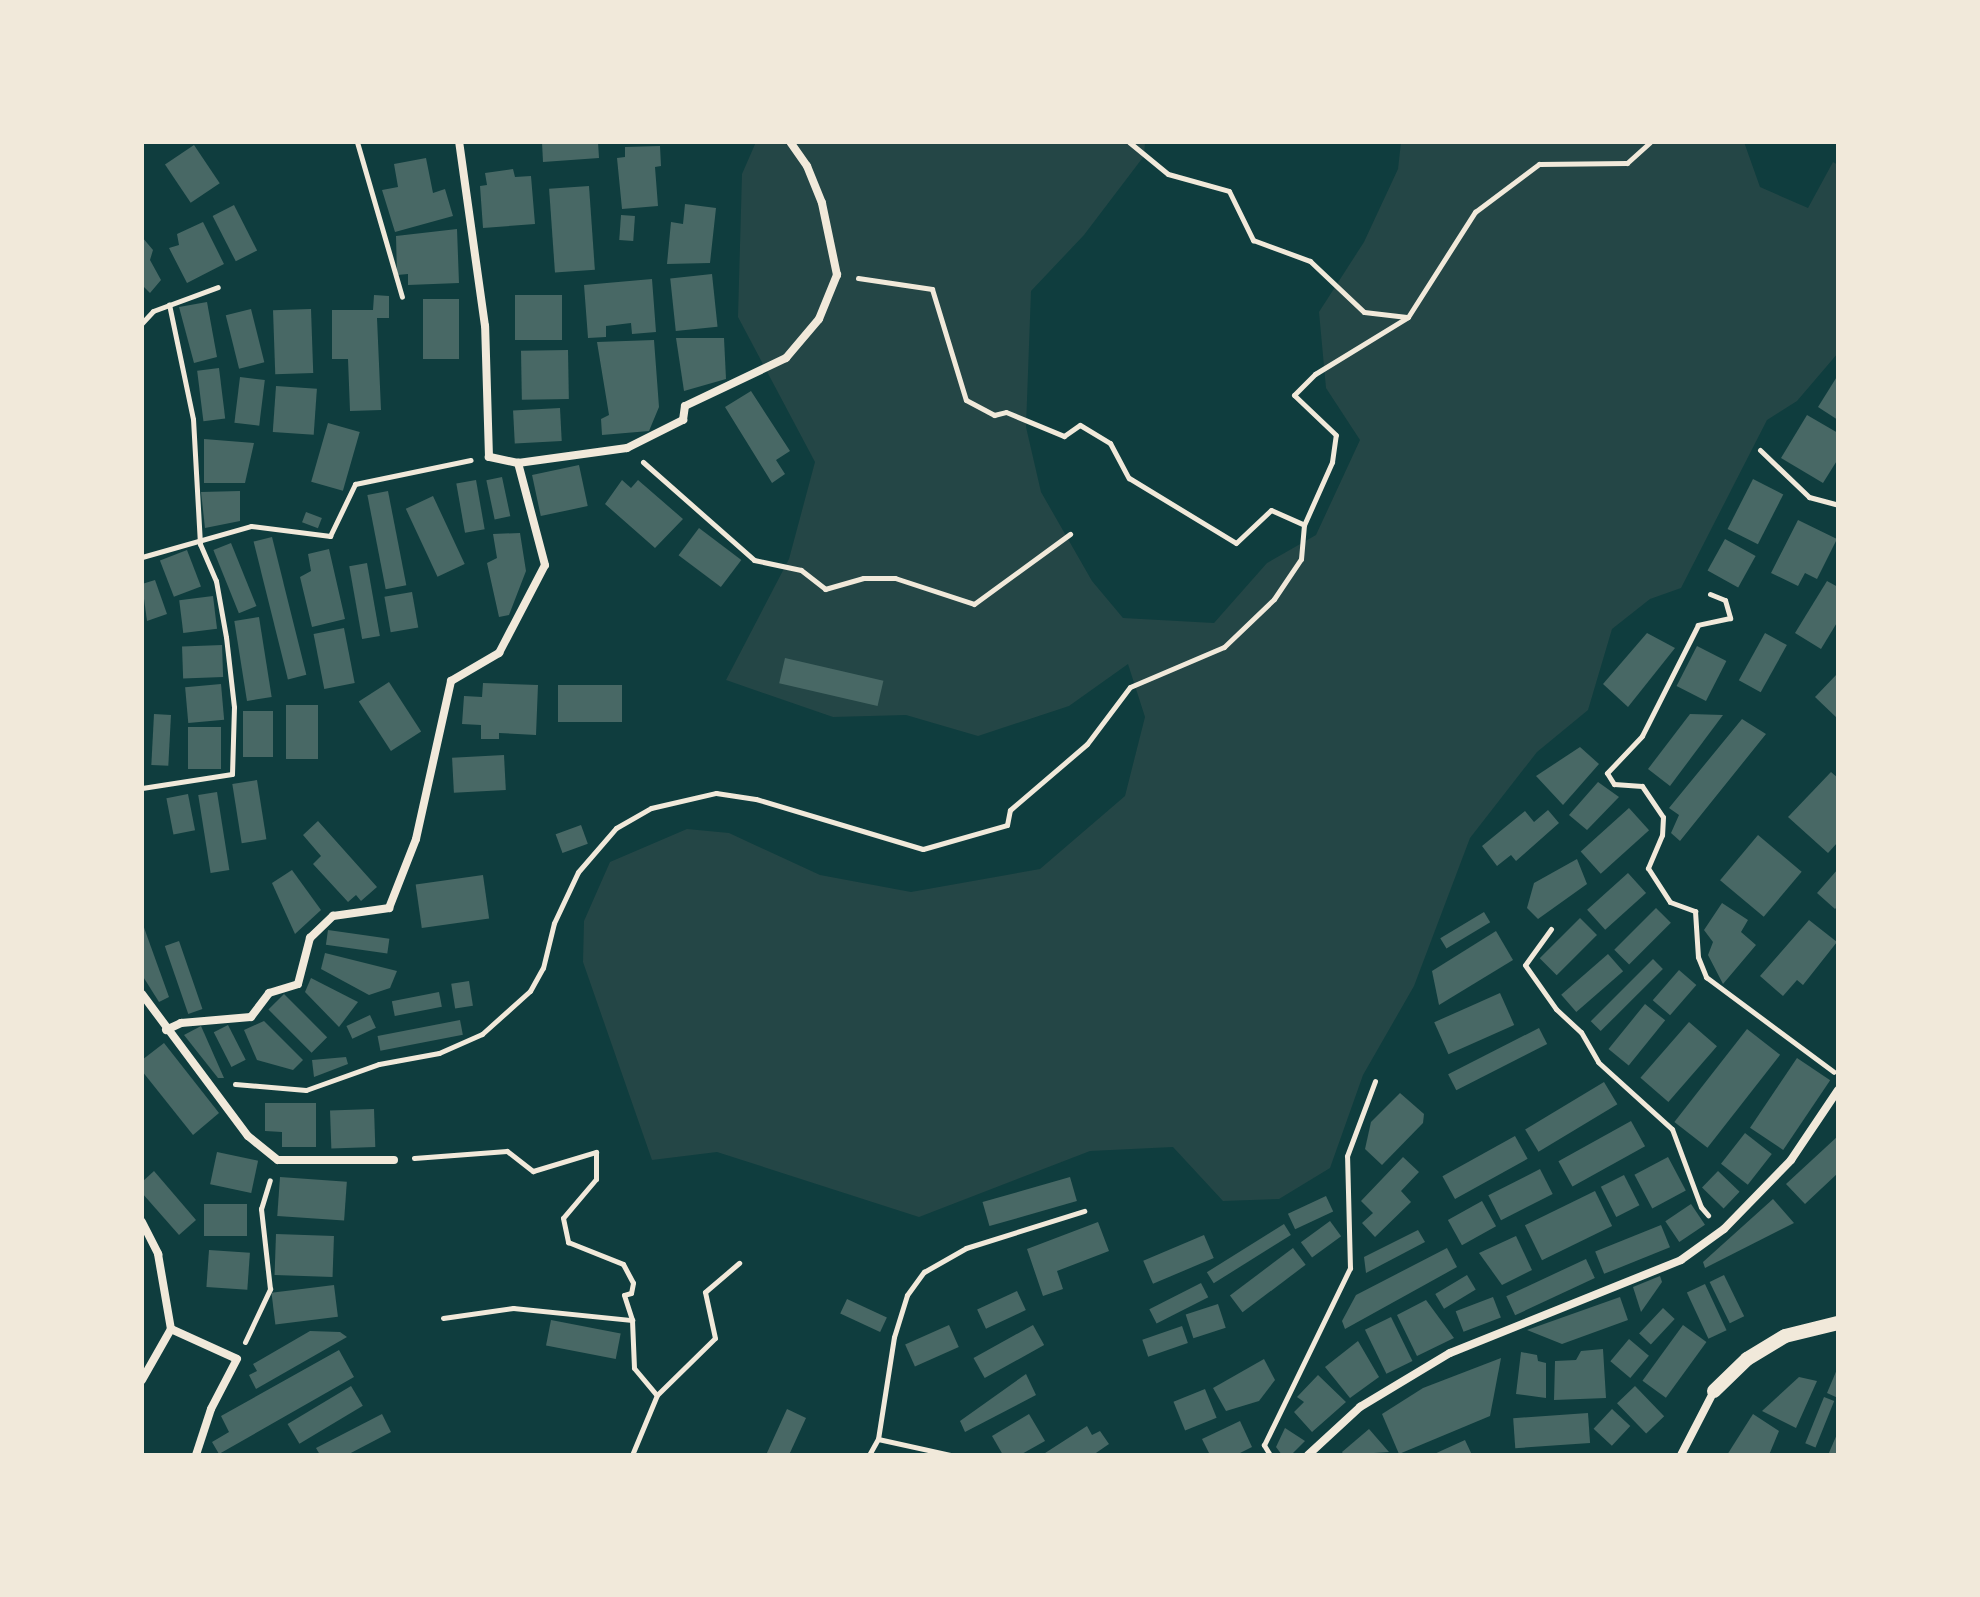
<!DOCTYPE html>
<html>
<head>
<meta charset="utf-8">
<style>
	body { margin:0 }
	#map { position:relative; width:1980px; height:1597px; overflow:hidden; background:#0f3d3e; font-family:"PT Serif",serif }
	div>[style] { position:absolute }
	.green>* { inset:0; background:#244646 }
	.building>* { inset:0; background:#486865; transform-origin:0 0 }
	.path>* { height:5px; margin:-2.5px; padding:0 2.5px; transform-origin:2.5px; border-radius:2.5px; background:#f1e9da }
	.minor>* { height:8px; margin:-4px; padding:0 4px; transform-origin:4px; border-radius:4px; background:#f1e9da }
	.tertiary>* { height:14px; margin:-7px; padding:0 7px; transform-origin:7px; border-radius:7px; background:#f1e9da }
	span { translate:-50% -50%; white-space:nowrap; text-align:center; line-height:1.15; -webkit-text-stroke:8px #f1e9da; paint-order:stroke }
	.frame { position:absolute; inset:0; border:144px solid #f1e9da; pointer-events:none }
</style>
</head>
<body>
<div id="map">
	<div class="green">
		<div style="clip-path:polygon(756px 142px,1145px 142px,1144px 156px,1084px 235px,1031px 291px,1026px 427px,1041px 492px,1092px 581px,1123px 618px,1214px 623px,1267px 563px,1316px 535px,1360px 440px,1326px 388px,1319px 312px,1364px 242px,1398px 169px,1401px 142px,1744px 142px,1760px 187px,1808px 208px,1833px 162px,1838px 165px,1838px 353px,1797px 401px,1767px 420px,1681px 588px,1650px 599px,1612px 629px,1588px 710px,1537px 752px,1470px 838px,1414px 986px,1363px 1075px,1330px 1168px,1279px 1199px,1223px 1201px,1173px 1147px,1090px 1151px,919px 1217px,717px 1152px,652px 1160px,583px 962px,584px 921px,610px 862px,687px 829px,729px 833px,820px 875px,911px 892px,1040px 869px,1125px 796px,1145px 717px,1128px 664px,1069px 706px,978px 736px,906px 715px,833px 717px,726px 680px,789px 559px,815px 462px,738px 317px,742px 174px)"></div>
	</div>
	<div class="building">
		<div style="clip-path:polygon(542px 142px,598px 142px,599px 158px,543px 162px)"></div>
		<div style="left:194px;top:145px;width:46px;height:35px;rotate:56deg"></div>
		<div style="clip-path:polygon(660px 146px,661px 166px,655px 167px,658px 206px,622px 209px,617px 158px,625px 157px,625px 147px)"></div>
		<div style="clip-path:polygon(426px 158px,433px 193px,445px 189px,453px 216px,395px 232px,382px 190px,398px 187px,394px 164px)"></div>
		<div style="clip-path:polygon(513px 169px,515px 177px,531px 176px,535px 224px,483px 228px,480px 186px,487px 185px,485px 173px)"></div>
		<div style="left:589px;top:186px;width:84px;height:40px;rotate:86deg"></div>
		<div style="clip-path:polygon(685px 204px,716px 208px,710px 263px,667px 264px,671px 222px,683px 224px)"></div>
		<div style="left:234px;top:205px;width:51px;height:24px;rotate:63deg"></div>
		<div style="left:621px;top:215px;width:14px;height:25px;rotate:4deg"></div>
		<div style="clip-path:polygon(203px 222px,224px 264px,187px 283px,169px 248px,179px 245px,177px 234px)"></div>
		<div style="clip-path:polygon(457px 229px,459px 283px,408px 285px,408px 274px,397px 275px,396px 236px)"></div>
		<div style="clip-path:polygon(142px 237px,153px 250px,150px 260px,161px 280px,150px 293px,142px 285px)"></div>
		<div style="left:712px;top:274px;width:53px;height:42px;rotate:84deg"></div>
		<div style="clip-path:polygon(652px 279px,656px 332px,632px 334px,631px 323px,606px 326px,606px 337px,588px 338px,584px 285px)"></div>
		<div style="clip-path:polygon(374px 295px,389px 296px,389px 318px,377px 318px,381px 410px,350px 411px,348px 359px,332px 359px,332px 310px,373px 310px)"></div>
		<div style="left:562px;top:295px;width:45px;height:47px;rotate:90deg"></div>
		<div style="left:423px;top:299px;width:36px;height:60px"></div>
		<div style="clip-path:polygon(207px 302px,217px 357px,194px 363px,179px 307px)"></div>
		<div style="left:251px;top:309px;width:55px;height:26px;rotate:76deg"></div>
		<div style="left:311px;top:309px;width:64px;height:38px;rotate:88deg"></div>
		<div style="clip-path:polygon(676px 338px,724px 338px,726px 379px,684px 391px)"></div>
		<div style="clip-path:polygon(654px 340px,659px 407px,649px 431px,602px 435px,601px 419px,609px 415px,597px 342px)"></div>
		<div style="left:568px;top:350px;width:49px;height:47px;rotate:89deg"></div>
		<div style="left:219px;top:368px;width:51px;height:22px;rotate:83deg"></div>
		<div style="clip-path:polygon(1838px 375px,1838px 420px,1818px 407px)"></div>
		<div style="left:240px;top:377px;width:25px;height:46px;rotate:7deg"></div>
		<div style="left:276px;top:386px;width:41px;height:46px;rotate:4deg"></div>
		<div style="clip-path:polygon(751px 391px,790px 451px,776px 460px,785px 474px,772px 483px,725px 407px)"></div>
		<div style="left:560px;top:408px;width:33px;height:47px;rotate:87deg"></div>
		<div style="clip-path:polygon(1807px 415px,1838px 433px,1838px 459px,1823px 483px,1781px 458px)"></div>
		<div style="left:328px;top:423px;width:33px;height:61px;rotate:16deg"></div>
		<div style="clip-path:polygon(204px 439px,254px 443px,245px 483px,204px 483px)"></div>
		<div style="left:579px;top:465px;width:42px;height:48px;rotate:78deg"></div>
		<div style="left:502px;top:477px;width:40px;height:16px;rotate:78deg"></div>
		<div style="left:1753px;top:479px;width:34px;height:56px;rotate:27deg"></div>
		<div style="left:476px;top:480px;width:50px;height:20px;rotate:80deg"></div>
		<div style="clip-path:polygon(622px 480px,631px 488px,638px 480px,683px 519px,655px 548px,605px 504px)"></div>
		<div style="clip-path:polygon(240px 491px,240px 521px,205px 528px,201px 492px)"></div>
		<div style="left:388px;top:491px;width:96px;height:21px;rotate:79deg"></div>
		<div style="left:433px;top:496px;width:75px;height:30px;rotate:65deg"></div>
		<div style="left:306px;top:512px;width:17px;height:11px;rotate:21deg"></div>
		<div style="clip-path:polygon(1798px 520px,1837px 539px,1817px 579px,1805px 573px,1798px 586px,1771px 573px)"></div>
		<div style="left:699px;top:528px;width:53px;height:34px;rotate:37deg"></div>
		<div style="clip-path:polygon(520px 533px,526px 571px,509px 615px,499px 617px,487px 563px,497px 558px,493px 534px)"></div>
		<div style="left:272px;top:537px;width:142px;height:19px;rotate:76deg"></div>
		<div style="left:1725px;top:539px;width:35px;height:36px;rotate:29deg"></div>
		<div style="left:231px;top:543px;width:68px;height:19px;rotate:68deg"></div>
		<div style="clip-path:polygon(329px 549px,345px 619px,312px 627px,300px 577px,311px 571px,308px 554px)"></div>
		<div style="left:187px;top:550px;width:39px;height:29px;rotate:69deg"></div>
		<div style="left:367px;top:563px;width:74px;height:18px;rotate:80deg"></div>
		<div style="clip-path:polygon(155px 580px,167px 614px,147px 621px,142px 584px)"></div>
		<div style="clip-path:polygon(1827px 581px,1838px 587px,1838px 621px,1821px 649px,1795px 633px)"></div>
		<div style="left:412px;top:592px;width:36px;height:28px;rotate:80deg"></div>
		<div style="left:213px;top:596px;width:33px;height:34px;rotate:83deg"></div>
		<div style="left:259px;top:617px;width:81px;height:25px;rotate:81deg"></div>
		<div style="left:344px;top:628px;width:56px;height:31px;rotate:79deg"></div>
		<div style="clip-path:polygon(1647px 633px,1675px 648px,1628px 707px,1603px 684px)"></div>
		<div style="left:1765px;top:633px;width:25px;height:54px;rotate:29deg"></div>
		<div style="left:222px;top:645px;width:32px;height:40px;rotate:88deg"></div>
		<div style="left:1697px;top:646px;width:33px;height:45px;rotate:27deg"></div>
		<div style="left:785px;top:658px;width:101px;height:26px;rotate:13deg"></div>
		<div style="clip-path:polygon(1838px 673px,1838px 719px,1815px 697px)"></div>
		<div style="left:389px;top:682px;width:59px;height:36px;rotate:57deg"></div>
		<div style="clip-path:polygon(483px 683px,538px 685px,536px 735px,499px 733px,499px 739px,481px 739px,481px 725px,462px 724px,464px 696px,482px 697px)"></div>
		<div style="left:221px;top:684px;width:36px;height:36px;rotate:85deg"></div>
		<div style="left:558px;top:685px;width:64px;height:37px"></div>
		<div style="left:286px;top:705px;width:32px;height:54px"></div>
		<div style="left:273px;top:711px;width:46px;height:30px;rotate:90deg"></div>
		<div style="left:154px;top:714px;width:17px;height:51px;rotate:3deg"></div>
		<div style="clip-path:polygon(1690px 714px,1723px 715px,1670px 786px,1648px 769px)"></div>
		<div style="clip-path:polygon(1742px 719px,1766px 734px,1680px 841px,1671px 833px,1679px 815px,1669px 808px)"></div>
		<div style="left:221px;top:727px;width:42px;height:33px;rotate:90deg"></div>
		<div style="clip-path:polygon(1580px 747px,1599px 764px,1563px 805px,1536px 776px)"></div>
		<div style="left:504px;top:755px;width:35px;height:52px;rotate:87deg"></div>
		<div style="clip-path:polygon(1831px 772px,1838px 778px,1838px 842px,1828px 853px,1788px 817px)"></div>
		<div style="left:257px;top:780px;width:60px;height:25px;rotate:81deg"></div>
		<div style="clip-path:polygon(1598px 782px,1619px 797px,1587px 830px,1569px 815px)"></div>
		<div style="left:217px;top:792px;width:79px;height:19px;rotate:81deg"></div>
		<div style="left:188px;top:794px;width:37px;height:22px;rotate:79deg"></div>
		<div style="left:1629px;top:808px;width:30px;height:65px;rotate:48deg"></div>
		<div style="clip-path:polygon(1548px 810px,1559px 823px,1516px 861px,1511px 855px,1497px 866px,1482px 846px,1525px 811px,1534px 822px)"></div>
		<div style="clip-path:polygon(318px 821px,377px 887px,361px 901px,356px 895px,348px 902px,313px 864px,321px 856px,303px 835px)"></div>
		<div style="left:581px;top:825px;width:20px;height:27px;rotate:70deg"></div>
		<div style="left:1758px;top:835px;width:57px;height:59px;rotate:40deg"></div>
		<div style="clip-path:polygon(1577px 859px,1587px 884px,1538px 919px,1527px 908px,1534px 883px)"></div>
		<div style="clip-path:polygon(1838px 869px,1838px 906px,1835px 909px,1817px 893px)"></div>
		<div style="clip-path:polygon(292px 870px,321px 910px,295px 934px,272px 883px)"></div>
		<div style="left:1628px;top:873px;width:27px;height:55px;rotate:48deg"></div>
		<div style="left:483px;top:875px;width:44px;height:68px;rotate:82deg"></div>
		<div style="clip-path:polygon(1722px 903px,1748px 920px,1741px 932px,1756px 945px,1723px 984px,1708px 955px,1713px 942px,1704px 930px)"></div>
		<div style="left:1656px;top:908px;width:21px;height:59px;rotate:45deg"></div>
		<div style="left:1484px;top:912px;width:12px;height:51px;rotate:59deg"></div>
		<div style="left:1580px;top:918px;width:24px;height:57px;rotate:45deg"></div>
		<div style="clip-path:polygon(1809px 920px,1837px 942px,1803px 985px,1797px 980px,1783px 996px,1760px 976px)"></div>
		<div style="clip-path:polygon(142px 922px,169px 997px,159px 1002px,142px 975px)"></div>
		<div style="left:328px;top:930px;width:62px;height:15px;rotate:8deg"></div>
		<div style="clip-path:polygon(1496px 931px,1513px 960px,1439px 1005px,1432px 971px)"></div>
		<div style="left:179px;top:941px;width:72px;height:15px;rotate:71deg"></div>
		<div style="clip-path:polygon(325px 953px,397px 971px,390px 988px,369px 995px,321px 969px)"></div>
		<div style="left:1608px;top:954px;width:23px;height:62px;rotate:49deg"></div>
		<div style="left:1653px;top:959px;width:14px;height:88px;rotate:45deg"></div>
		<div style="left:1679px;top:970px;width:23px;height:40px;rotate:41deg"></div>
		<div style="clip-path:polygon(311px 978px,358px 1002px,339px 1027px,305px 992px)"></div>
		<div style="left:469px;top:981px;width:25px;height:18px;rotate:81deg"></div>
		<div style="left:439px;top:992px;width:15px;height:48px;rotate:79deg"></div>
		<div style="left:1500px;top:993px;width:35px;height:72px;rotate:66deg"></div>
		<div style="left:284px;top:994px;width:61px;height:22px;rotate:45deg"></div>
		<div style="left:1645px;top:1004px;width:26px;height:58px;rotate:39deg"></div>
		<div style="left:370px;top:1015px;width:14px;height:26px;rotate:65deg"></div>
		<div style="left:460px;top:1020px;width:15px;height:84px;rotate:79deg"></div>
		<div style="clip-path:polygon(264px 1021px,303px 1060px,293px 1070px,257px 1060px,244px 1030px)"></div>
		<div style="left:1689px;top:1022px;width:37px;height:74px;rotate:41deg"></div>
		<div style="left:228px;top:1025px;width:39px;height:16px;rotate:63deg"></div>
		<div style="clip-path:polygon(201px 1026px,224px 1078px,218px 1078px,184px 1035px)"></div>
		<div style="left:1539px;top:1028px;width:18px;height:102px;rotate:63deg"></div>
		<div style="left:1747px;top:1029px;width:42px;height:118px;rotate:38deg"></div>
		<div style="clip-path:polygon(164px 1043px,219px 1113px,193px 1135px,142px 1071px,142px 1060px)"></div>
		<div style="clip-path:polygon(346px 1057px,348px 1064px,314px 1077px,312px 1060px)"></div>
		<div style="left:1797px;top:1058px;width:40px;height:84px;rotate:34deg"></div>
		<div style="left:1604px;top:1082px;width:26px;height:92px;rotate:59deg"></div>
		<div style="clip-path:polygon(1400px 1093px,1424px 1114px,1423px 1123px,1382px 1165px,1365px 1149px,1371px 1122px)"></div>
		<div style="clip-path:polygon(265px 1103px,316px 1103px,316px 1147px,282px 1147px,282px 1132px,265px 1131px)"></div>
		<div style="left:374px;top:1109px;width:38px;height:44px;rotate:88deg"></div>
		<div style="left:1631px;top:1121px;width:29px;height:83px;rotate:61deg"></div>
		<div style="left:1745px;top:1133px;width:34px;height:39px;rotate:38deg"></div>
		<div style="left:1515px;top:1136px;width:26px;height:83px;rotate:61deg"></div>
		<div style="clip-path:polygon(1838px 1136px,1838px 1173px,1805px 1204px,1786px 1184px)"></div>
		<div style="left:217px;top:1152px;width:42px;height:33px;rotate:12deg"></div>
		<div style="clip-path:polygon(1403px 1157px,1419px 1172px,1401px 1191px,1411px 1202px,1375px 1237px,1362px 1223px,1373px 1213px,1361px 1201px)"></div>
		<div style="left:1668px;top:1157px;width:38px;height:38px;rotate:62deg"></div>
		<div style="left:1540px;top:1169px;width:28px;height:58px;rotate:63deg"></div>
		<div style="clip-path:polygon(154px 1171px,196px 1220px,179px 1235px,142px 1193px,142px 1182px)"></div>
		<div style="left:1718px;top:1171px;width:30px;height:23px;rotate:44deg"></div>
		<div style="left:1624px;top:1175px;width:34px;height:26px;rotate:63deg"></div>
		<div style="left:280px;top:1177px;width:67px;height:39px;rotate:4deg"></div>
		<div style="left:1070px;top:1177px;width:25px;height:91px;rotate:74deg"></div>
		<div style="left:1595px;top:1191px;width:39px;height:78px;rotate:64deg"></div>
		<div style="left:1326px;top:1196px;width:17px;height:42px;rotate:65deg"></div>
		<div style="clip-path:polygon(1773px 1199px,1794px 1223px,1705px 1268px,1703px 1262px)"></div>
		<div style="left:1482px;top:1201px;width:29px;height:39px;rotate:61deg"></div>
		<div style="left:204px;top:1204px;width:43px;height:32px"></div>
		<div style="left:1691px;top:1204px;width:25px;height:31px;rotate:56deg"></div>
		<div style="left:1330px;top:1221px;width:19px;height:36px;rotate:54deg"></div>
		<div style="clip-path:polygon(1098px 1222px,1109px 1251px,1057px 1271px,1063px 1289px,1043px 1296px,1027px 1249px)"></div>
		<div style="left:1284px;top:1224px;width:13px;height:91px;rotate:58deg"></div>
		<div style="left:1661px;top:1225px;width:24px;height:71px;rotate:68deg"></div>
		<div style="clip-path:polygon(1418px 1230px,1425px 1242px,1366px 1273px,1364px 1257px)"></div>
		<div style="left:276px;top:1234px;width:58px;height:41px;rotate:2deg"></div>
		<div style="left:1204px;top:1235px;width:25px;height:66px;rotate:67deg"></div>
		<div style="clip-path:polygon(1516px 1236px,1532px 1270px,1502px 1285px,1479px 1253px)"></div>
		<div style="left:1293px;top:1248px;width:21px;height:79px;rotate:53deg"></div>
		<div style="clip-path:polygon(1447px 1248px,1457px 1267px,1345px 1329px,1342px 1321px,1356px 1295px)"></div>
		<div style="left:209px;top:1250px;width:41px;height:37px;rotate:4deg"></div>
		<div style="left:1586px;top:1259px;width:21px;height:88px;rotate:65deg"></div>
		<div style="left:1467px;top:1275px;width:17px;height:37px;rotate:59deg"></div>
		<div style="left:1724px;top:1275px;width:46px;height:16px;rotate:64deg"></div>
		<div style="clip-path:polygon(1660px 1276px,1662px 1282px,1641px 1312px,1633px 1287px)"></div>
		<div style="left:1201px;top:1283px;width:16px;height:58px;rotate:63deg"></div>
		<div style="left:1705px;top:1284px;width:51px;height:20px;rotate:65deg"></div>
		<div style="left:334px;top:1285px;width:32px;height:63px;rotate:83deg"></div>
		<div style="left:1017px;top:1291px;width:21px;height:44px;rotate:65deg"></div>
		<div style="left:1493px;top:1297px;width:22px;height:40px;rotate:69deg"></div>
		<div style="clip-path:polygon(1620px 1297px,1628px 1320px,1562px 1344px,1527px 1330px)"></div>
		<div style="left:847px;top:1299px;width:44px;height:16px;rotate:25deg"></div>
		<div style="clip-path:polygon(1426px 1300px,1454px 1338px,1417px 1356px,1397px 1315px)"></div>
		<div style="left:1218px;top:1304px;width:25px;height:34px;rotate:72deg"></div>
		<div style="left:1663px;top:1308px;width:16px;height:35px;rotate:43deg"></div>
		<div style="left:1391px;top:1317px;width:49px;height:29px;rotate:64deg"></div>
		<div style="left:551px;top:1320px;width:71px;height:26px;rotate:11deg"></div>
		<div style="left:949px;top:1325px;width:24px;height:48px;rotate:66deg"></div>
		<div style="left:1033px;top:1325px;width:23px;height:68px;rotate:61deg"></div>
		<div style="left:1683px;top:1325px;width:29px;height:69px;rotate:36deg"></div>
		<div style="left:1182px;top:1326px;width:18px;height:42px;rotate:71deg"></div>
		<div style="clip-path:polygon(310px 1331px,340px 1332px,347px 1337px,256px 1389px,249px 1375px,257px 1371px,253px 1364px)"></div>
		<div style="left:1629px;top:1339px;width:26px;height:29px;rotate:40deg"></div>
		<div style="clip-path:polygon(1358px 1341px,1379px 1377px,1350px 1398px,1325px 1367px)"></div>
		<div style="clip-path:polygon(1603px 1349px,1606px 1398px,1554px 1400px,1555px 1361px,1576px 1360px,1581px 1351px)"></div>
		<div style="clip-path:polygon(339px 1350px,354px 1377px,219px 1454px,212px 1442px,229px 1432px,221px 1416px)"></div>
		<div style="clip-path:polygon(1521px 1352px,1537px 1355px,1538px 1361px,1546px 1363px,1546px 1398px,1516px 1394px)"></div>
		<div style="clip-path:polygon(1501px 1358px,1490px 1416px,1399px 1454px,1382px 1414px,1423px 1388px)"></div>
		<div style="clip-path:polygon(1264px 1359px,1275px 1380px,1259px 1401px,1226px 1411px,1213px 1388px)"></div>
		<div style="clip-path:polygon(1838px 1367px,1838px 1398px,1827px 1393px)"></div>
		<div style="clip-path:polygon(1026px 1374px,1036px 1395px,965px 1432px,960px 1421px)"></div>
		<div style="clip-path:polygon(1318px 1375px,1346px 1402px,1312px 1432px,1294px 1412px,1304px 1402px,1297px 1397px)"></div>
		<div style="clip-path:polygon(1799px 1377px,1817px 1381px,1796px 1428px,1762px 1411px)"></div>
		<div style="left:351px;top:1386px;width:23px;height:74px;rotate:59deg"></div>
		<div style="left:1635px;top:1386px;width:42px;height:25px;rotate:46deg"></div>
		<div style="left:1205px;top:1389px;width:31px;height:34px;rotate:68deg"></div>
		<div style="left:1824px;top:1397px;width:11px;height:50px;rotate:22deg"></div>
		<div style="clip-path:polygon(787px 1409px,806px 1418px,789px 1455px,766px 1455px)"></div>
		<div style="left:1612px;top:1409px;width:25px;height:27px;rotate:43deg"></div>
		<div style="left:1588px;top:1413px;width:30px;height:75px;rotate:86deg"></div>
		<div style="clip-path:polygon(382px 1414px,391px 1432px,347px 1455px,320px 1455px,316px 1448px)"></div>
		<div style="clip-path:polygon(1029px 1414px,1045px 1441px,1020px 1455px,1003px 1455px,992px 1436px)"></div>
		<div style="clip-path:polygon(1753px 1414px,1779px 1431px,1769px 1455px,1727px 1455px)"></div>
		<div style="clip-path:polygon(1240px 1421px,1252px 1447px,1236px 1455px,1210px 1455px,1202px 1439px)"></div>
		<div style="clip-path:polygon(1087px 1426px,1092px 1435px,1100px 1431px,1109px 1444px,1093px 1455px,1042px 1455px)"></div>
		<div style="clip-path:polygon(1285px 1428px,1305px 1441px,1291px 1455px,1282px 1455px,1276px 1447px)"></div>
		<div style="clip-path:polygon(1369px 1429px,1389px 1452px,1344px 1455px,1342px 1452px)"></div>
		<div style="clip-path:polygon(1838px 1432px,1838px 1455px,1828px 1455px)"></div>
		<div style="clip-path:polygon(1465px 1440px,1472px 1455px,1432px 1455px)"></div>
	</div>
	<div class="path">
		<div style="left:357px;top:142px;width:161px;rotate:73.8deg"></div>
		<div style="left:1129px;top:142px;width:50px;rotate:39.4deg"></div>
		<div style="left:1168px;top:174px;width:63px;rotate:15.6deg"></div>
		<div style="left:1229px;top:191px;width:55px;rotate:63.9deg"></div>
		<div style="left:1253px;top:240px;width:61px;rotate:20.2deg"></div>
		<div style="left:1310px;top:261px;width:74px;rotate:43.4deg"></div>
		<div style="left:1364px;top:312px;width:43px;rotate:6.6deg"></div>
		<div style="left:858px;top:278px;width:75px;rotate:8.5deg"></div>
		<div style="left:932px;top:289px;width:116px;rotate:73deg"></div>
		<div style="left:966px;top:400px;width:32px;rotate:28deg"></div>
		<div style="left:994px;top:415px;width:12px;rotate:-14deg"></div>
		<div style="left:1006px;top:412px;width:63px;rotate:22.5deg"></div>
		<div style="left:1064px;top:436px;width:19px;rotate:-35deg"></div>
		<div style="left:1080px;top:425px;width:35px;rotate:31deg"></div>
		<div style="left:1110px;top:443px;width:40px;rotate:62deg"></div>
		<div style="left:1129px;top:478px;width:125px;rotate:31.3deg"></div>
		<div style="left:1236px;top:543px;width:48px;rotate:-43.3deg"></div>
		<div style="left:1271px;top:510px;width:36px;rotate:24deg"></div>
		<div style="left:142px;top:323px;width:16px;rotate:-47deg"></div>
		<div style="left:153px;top:311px;width:69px;rotate:-20.3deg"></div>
		<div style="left:1760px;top:450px;width:68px;rotate:43.8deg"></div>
		<div style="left:1809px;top:497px;width:30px;rotate:15deg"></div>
		<div style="left:643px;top:462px;width:148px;rotate:41.4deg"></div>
		<div style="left:754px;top:560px;width:48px;rotate:12deg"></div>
		<div style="left:801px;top:570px;width:31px;rotate:38deg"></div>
		<div style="left:825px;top:589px;width:40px;rotate:-16deg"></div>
		<div style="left:863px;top:578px;width:32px"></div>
		<div style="left:895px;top:578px;width:83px;rotate:18.2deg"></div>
		<div style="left:974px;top:604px;width:119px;rotate:-36.1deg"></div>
		<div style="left:142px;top:557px;width:113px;rotate:-15.9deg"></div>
		<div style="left:251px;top:526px;width:80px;rotate:7.2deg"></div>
		<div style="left:330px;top:536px;width:58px;rotate:-64.3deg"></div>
		<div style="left:355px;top:484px;width:118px;rotate:-11.7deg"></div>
		<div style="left:1710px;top:594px;width:16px;rotate:22deg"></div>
		<div style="left:1725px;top:600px;width:19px;rotate:74deg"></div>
		<div style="left:1730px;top:618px;width:33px;rotate:168deg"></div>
		<div style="left:1698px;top:625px;width:124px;rotate:116.8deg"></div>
		<div style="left:1642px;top:736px;width:51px;rotate:133.4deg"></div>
		<div style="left:1607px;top:773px;width:13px;rotate:58deg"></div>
		<div style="left:1614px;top:784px;width:28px;rotate:4deg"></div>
		<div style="left:1642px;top:786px;width:37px;rotate:56deg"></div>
		<div style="left:1663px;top:817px;width:18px;rotate:93deg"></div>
		<div style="left:1662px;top:835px;width:36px;rotate:113deg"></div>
		<div style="left:1648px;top:868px;width:40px;rotate:57.1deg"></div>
		<div style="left:1670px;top:902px;width:27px;rotate:20deg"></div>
		<div style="left:1695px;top:911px;width:46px;rotate:86.3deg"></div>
		<div style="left:1698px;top:957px;width:22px;rotate:68deg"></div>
		<div style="left:1706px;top:977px;width:159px;rotate:36.6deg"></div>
		<div style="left:142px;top:788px;width:91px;rotate:-8.8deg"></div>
		<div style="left:232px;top:774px;width:67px;rotate:-88.3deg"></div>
		<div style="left:234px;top:707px;width:70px;rotate:-96.5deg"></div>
		<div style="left:226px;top:637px;width:57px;rotate:-100.1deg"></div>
		<div style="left:216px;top:581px;width:40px;rotate:-113.4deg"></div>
		<div style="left:200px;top:544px;width:125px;rotate:-93.2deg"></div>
		<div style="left:193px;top:419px;width:117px;rotate:-101.8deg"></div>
		<div style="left:1551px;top:929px;width:44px;rotate:125.8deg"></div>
		<div style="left:1525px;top:965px;width:54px;rotate:54.8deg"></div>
		<div style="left:1556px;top:1009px;width:34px;rotate:43deg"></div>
		<div style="left:1581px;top:1032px;width:34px;rotate:60deg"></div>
		<div style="left:1598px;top:1062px;width:100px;rotate:42.2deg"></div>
		<div style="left:1672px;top:1129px;width:83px;rotate:69.6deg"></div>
		<div style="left:1701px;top:1207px;width:11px;rotate:49deg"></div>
		<div style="left:235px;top:1084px;width:71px;rotate:4.8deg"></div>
		<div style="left:306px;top:1090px;width:77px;rotate:-19.6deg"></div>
		<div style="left:379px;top:1064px;width:61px;rotate:-10.4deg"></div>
		<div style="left:439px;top:1053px;width:47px;rotate:-23.8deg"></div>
		<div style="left:482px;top:1034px;width:64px;rotate:-41.9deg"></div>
		<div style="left:530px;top:991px;width:26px;rotate:-61deg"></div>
		<div style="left:543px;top:968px;width:46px;rotate:-76.3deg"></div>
		<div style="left:554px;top:923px;width:56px;rotate:-64.8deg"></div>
		<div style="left:578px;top:872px;width:58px;rotate:-49.2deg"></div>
		<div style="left:616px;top:828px;width:40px;rotate:-29.7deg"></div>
		<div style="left:651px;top:808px;width:67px;rotate:-13deg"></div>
		<div style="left:716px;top:793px;width:40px;rotate:8.5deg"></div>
		<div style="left:756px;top:799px;width:174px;rotate:16.7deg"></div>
		<div style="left:923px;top:849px;width:87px;rotate:-15.9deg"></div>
		<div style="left:1007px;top:825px;width:15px;rotate:-79deg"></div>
		<div style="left:1010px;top:810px;width:101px;rotate:-40.6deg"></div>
		<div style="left:1087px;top:744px;width:71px;rotate:-53deg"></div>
		<div style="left:1130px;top:687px;width:102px;rotate:-23.1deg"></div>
		<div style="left:1224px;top:647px;width:69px;rotate:-43.8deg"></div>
		<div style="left:1274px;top:599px;width:48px;rotate:-56deg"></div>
		<div style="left:1301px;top:559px;width:34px;rotate:-85deg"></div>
		<div style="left:1304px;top:525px;width:69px;rotate:-66deg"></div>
		<div style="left:1332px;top:462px;width:27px;rotate:-82deg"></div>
		<div style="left:1336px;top:435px;width:58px;rotate:-136.4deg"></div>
		<div style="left:1294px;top:395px;width:30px;rotate:-45deg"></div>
		<div style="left:1315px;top:374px;width:109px;rotate:-31.5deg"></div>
		<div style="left:1408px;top:317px;width:125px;rotate:-57.5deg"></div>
		<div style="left:1475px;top:212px;width:80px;rotate:-36.9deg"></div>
		<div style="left:1539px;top:164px;width:88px;rotate:-0.7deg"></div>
		<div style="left:1627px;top:163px;width:31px;rotate:-42deg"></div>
		<div style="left:414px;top:1158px;width:93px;rotate:-4.3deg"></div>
		<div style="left:507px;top:1151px;width:33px;rotate:38deg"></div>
		<div style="left:533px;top:1171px;width:66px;rotate:-16.8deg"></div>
		<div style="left:596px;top:1152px;width:27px;rotate:90deg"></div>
		<div style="left:596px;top:1179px;width:51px;rotate:130.2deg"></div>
		<div style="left:563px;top:1218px;width:25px;rotate:78deg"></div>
		<div style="left:568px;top:1242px;width:59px;rotate:21.8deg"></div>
		<div style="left:623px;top:1264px;width:21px;rotate:62deg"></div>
		<div style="left:633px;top:1283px;width:10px;rotate:101deg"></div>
		<div style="left:631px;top:1293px;width:7px;rotate:164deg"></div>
		<div style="left:624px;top:1295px;width:26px;rotate:72deg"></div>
		<div style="left:443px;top:1318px;width:71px;rotate:-8.1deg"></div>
		<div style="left:513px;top:1308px;width:120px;rotate:5.8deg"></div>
		<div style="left:632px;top:1320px;width:48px;rotate:87.6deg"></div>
		<div style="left:634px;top:1368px;width:35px;rotate:50deg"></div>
		<div style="left:245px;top:1342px;width:59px;rotate:-64.7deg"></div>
		<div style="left:270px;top:1289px;width:81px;rotate:-96.4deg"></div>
		<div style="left:261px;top:1209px;width:30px;rotate:-73deg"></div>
		<div style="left:878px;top:1439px;width:75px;rotate:12.4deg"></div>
		<div style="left:632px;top:1455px;width:65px;rotate:-67.4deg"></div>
		<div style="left:657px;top:1395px;width:81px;rotate:-44.5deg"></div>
		<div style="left:715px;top:1338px;width:47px;rotate:-102.3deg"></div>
		<div style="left:705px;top:1292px;width:45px;rotate:-40.5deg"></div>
		<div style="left:869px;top:1455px;width:18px;rotate:-61deg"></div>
		<div style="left:878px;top:1439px;width:103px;rotate:-81.1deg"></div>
		<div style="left:894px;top:1337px;width:44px;rotate:-72.8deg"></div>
		<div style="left:907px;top:1295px;width:29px;rotate:-54deg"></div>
		<div style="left:924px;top:1272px;width:48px;rotate:-29.7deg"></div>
		<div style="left:966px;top:1248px;width:124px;rotate:-17.4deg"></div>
		<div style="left:1270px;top:1455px;width:12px;rotate:-121deg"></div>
		<div style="left:1264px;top:1445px;width:197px;rotate:-64.1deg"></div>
		<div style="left:1350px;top:1268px;width:112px;rotate:-91.5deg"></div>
		<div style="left:1347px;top:1156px;width:80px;rotate:-69.5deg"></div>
	</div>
	<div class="minor">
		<div style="left:518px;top:463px;width:110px;rotate:-7.8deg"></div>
		<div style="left:627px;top:448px;width:63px;rotate:-26.6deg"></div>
		<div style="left:683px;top:420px;width:14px;rotate:-82deg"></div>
		<div style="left:685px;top:406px;width:112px;rotate:-25.4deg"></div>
		<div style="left:786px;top:358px;width:51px;rotate:-49.8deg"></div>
		<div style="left:819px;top:319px;width:48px;rotate:-67.8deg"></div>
		<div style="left:837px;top:275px;width:74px;rotate:-101.8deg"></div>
		<div style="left:822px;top:203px;width:40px;rotate:-112deg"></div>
		<div style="left:807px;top:166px;width:29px;rotate:-125deg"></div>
		<div style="left:142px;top:994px;width:177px;rotate:53.3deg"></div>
		<div style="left:248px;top:1136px;width:38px;rotate:39deg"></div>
		<div style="left:278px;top:1160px;width:116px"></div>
		<div style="left:166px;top:1030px;width:17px;rotate:-25deg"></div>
		<div style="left:181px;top:1023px;width:70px;rotate:-4.9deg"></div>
		<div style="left:251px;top:1017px;width:30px;rotate:-53deg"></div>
		<div style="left:269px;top:993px;width:30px;rotate:-17deg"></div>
		<div style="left:298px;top:984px;width:48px;rotate:-75.4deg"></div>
		<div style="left:310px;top:938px;width:32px;rotate:-44deg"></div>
		<div style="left:333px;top:916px;width:57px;rotate:-8.1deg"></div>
		<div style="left:389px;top:908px;width:74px;rotate:-68.6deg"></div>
		<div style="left:416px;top:839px;width:162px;rotate:-77.5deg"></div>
		<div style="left:451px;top:681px;width:56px;rotate:-30.3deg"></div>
		<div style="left:499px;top:653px;width:99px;rotate:-62.4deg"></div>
		<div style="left:545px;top:565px;width:106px;rotate:-104.8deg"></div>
		<div style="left:518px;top:463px;width:30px;rotate:-168deg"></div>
		<div style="left:489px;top:457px;width:131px;rotate:-91.7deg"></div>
		<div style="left:485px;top:326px;width:186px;rotate:-98deg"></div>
		<div style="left:142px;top:1222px;width:36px;rotate:63deg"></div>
		<div style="left:158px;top:1254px;width:76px;rotate:80.2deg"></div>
		<div style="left:142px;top:1380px;width:59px;rotate:-60.4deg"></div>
		<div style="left:171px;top:1329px;width:72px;rotate:24.4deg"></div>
		<div style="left:237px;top:1359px;width:56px;rotate:117.5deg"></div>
		<div style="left:211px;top:1409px;width:48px;rotate:108.1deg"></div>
		<div style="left:1308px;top:1455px;width:71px;rotate:-42.7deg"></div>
		<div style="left:1360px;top:1407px;width:105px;rotate:-31deg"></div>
		<div style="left:1450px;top:1353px;width:249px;rotate:-21.9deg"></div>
		<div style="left:1681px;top:1260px;width:53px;rotate:-35.8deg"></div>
		<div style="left:1724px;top:1229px;width:96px;rotate:-45.8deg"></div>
		<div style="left:1791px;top:1160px;width:84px;rotate:-56.1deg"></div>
		<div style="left:1681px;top:1455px;width:72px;rotate:-62.7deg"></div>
	</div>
	<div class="tertiary">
		<div style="left:1714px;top:1391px;width:46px;rotate:-44.1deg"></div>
		<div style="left:1747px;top:1359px;width:44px;rotate:-31.2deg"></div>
		<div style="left:1785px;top:1336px;width:55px;rotate:-13.8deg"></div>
	</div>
	<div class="frame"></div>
</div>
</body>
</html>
